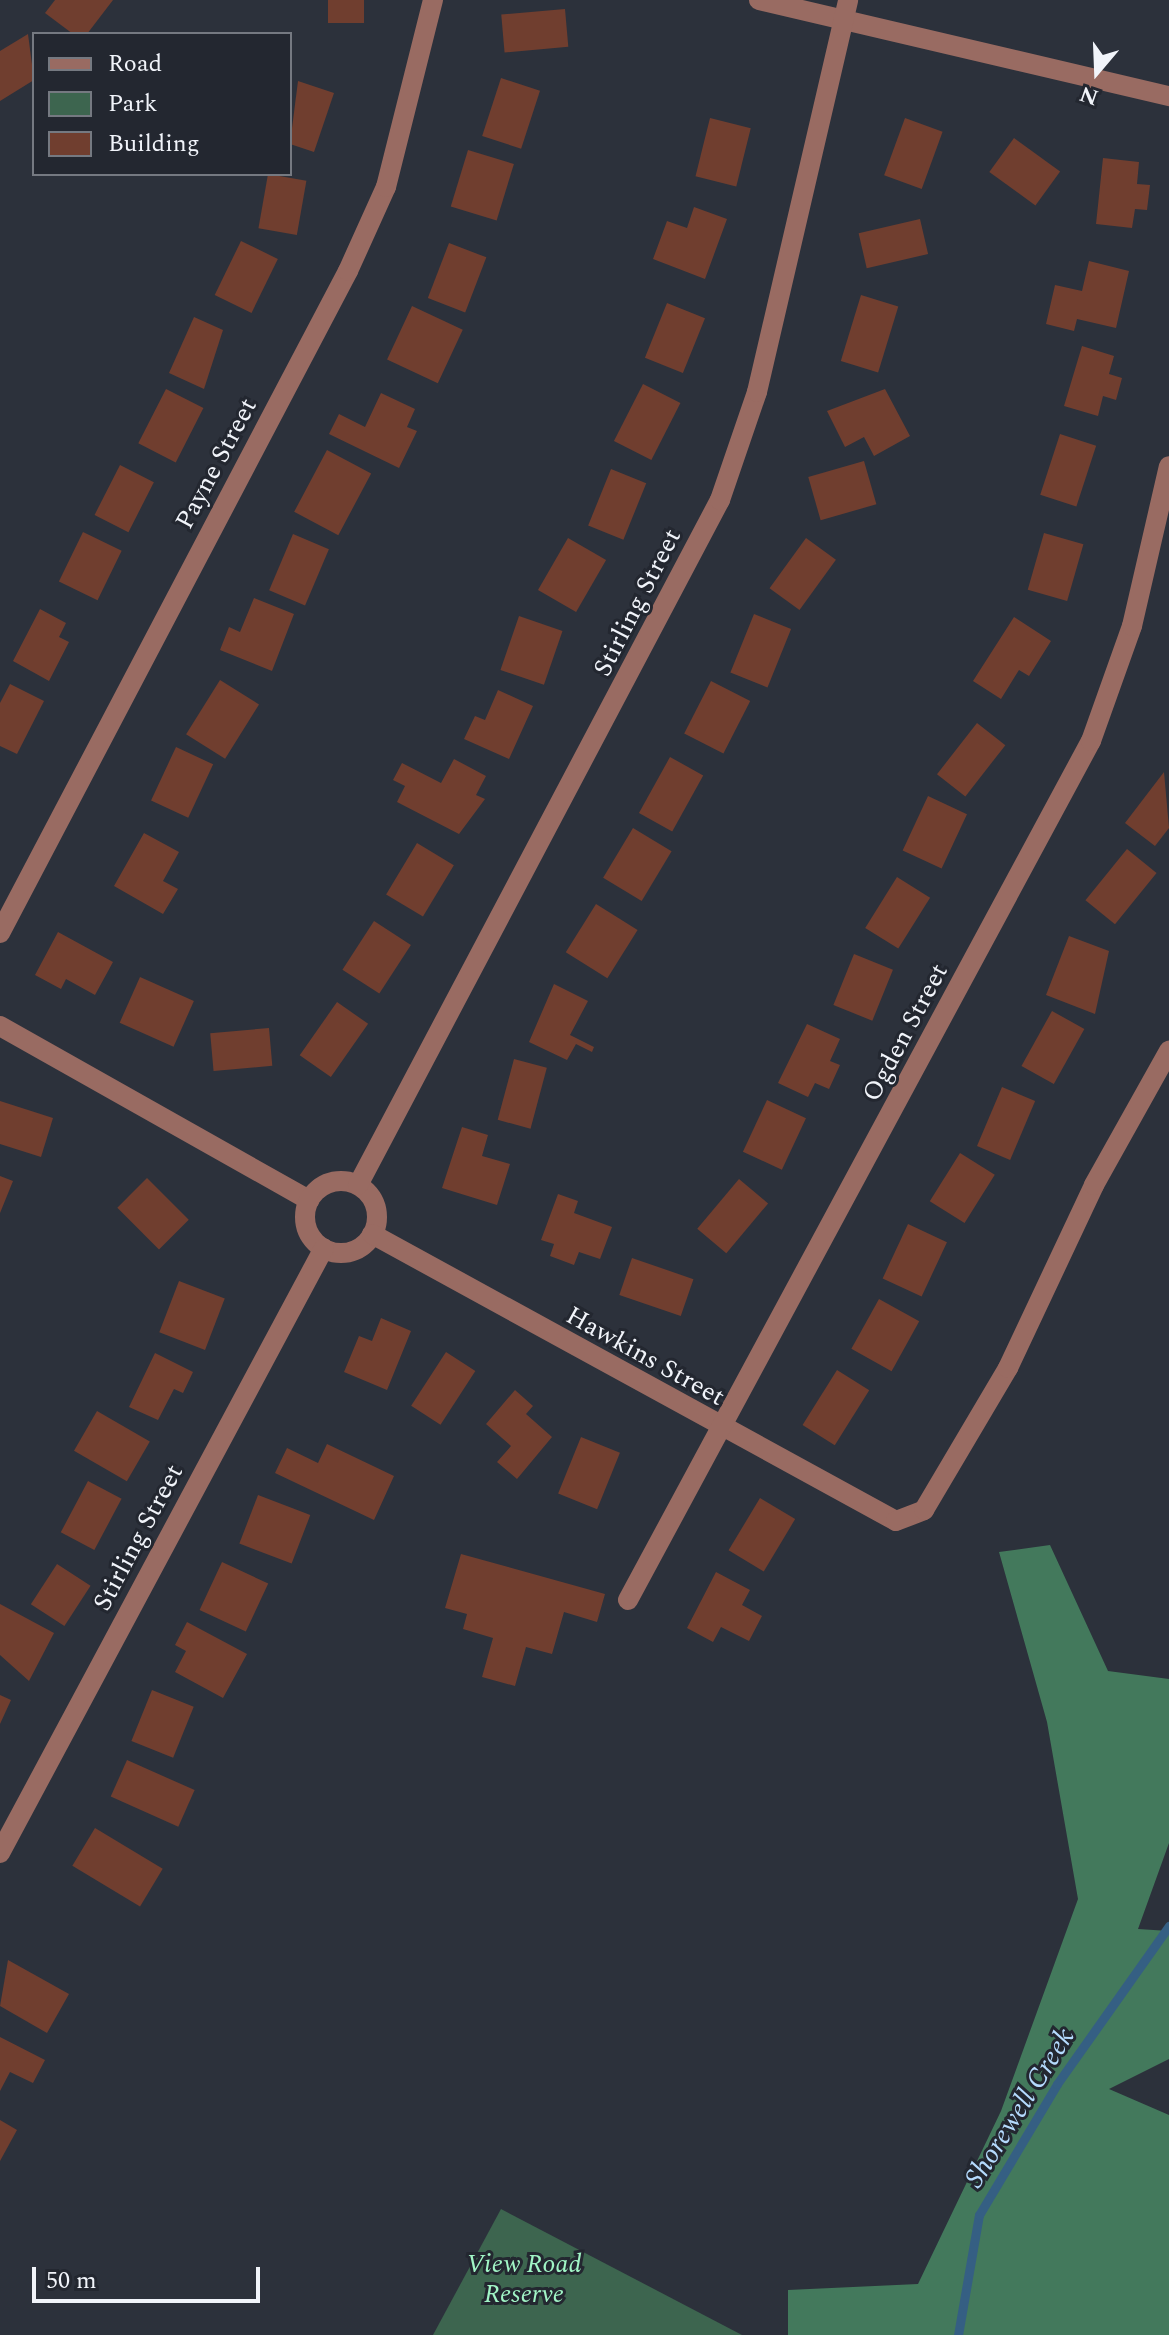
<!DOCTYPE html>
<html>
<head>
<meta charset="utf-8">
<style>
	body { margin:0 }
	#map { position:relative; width:1169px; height:2335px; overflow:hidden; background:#2c313b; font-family:Spectral,serif }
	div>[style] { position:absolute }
	.green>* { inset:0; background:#3d654f }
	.forest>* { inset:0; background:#43795c }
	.stream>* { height:9px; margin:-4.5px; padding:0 4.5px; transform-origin:4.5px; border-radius:4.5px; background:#355f83 }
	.building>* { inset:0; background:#703e2f; transform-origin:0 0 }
	.minor>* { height:20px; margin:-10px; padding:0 10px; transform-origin:10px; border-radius:10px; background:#996b62 }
	.minor>.ring { margin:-10px; padding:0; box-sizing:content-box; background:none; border:20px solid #996b62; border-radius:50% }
	span { translate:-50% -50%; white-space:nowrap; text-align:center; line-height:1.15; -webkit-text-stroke:6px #232730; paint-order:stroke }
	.street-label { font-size:26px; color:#f1f4fa }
	.park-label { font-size:26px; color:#a1f5c6; font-style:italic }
	.water-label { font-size:28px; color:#b5dbfe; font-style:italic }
	.legend { position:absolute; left:32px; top:32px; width:260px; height:144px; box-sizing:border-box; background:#232730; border:2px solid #757981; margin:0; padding:10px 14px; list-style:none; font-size:24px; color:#f1f4fa }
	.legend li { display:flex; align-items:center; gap:16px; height:40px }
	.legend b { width:40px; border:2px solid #757981 }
	.north { position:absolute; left:1057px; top:32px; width:80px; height:80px; -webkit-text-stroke:6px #232730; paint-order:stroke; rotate:199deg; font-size:22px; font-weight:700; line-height:32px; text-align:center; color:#f1f4fa }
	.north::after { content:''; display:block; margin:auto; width:28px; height:36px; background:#f1f4fa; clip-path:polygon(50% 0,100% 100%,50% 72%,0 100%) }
	.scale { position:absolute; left:32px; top:2267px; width:228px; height:36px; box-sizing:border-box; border:4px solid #f1f4fa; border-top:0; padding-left:10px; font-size:24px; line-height:28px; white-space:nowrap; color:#f1f4fa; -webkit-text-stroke:6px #232730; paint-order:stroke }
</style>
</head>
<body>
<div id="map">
	<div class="green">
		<div style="clip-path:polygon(501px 2209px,742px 2335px,433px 2335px)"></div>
	</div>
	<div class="forest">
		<div style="clip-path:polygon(1050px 1545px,1108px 1671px,1169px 1679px,1169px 1843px,1138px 1929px,1169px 1931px,1169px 2059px,1109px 2089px,1169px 2115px,1169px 2335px,788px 2335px,788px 2290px,918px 2284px,1001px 2111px,1078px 1899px,1047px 1722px,999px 1552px)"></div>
	</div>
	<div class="stream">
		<div style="left:958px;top:2335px;width:122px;rotate:-80.1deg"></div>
		<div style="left:979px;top:2215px;width:152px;rotate:-59.2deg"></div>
		<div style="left:1057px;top:2084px;width:194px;rotate:-54.7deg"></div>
	</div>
	<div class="building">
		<div style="clip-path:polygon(55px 0,113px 0,87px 34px,73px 34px,45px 13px)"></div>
		<div style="left:328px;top:0;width:36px;height:23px"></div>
		<div style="left:565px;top:9px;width:38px;height:64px;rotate:85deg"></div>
		<div style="clip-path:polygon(28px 34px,34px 80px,0 101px,0 51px)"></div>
		<div style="left:501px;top:78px;width:41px;height:61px;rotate:18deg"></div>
		<div style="clip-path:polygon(298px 81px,334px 93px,314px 152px,290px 144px)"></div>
		<div style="left:710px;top:118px;width:42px;height:60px;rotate:14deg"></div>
		<div style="left:905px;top:118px;width:40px;height:61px;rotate:20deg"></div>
		<div style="left:1014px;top:138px;width:57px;height:42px;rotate:36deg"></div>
		<div style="left:468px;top:150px;width:48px;height:59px;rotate:17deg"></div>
		<div style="clip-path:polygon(1103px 158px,1139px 162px,1137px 184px,1150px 185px,1147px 210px,1135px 209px,1132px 228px,1096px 224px)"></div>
		<div style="left:268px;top:174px;width:39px;height:55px;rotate:10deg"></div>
		<div style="clip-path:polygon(694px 207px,727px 219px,705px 279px,653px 259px,667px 221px,687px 228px)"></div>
		<div style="left:920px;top:219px;width:36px;height:63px;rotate:77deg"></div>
		<div style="left:241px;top:241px;width:41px;height:60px;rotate:26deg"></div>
		<div style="left:449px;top:243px;width:40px;height:59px;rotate:21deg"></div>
		<div style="clip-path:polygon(1089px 261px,1129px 271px,1116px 328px,1077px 319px,1074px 331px,1046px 324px,1055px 285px,1082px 291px)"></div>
		<div style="left:861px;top:295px;width:39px;height:69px;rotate:17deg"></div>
		<div style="left:667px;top:303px;width:41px;height:59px;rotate:22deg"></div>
		<div style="left:412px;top:306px;width:56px;height:59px;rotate:25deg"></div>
		<div style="clip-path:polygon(194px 317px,223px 330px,204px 389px,169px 373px)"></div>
		<div style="clip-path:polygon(1082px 346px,1114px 356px,1109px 374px,1122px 378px,1116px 400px,1103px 396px,1098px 416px,1064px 406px)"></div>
		<div style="left:643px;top:384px;width:42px;height:64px;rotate:27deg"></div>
		<div style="left:166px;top:389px;width:42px;height:61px;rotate:27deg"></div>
		<div style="clip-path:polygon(885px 389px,910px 436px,874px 456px,864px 437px,845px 447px,827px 411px)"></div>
		<div style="clip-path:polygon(381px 393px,415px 409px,407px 427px,417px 431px,399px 468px,329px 434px,339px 414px,365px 427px)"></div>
		<div style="left:1060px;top:434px;width:38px;height:64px;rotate:18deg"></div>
		<div style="left:327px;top:450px;width:50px;height:70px;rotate:28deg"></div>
		<div style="left:864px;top:461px;width:45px;height:58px;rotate:74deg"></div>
		<div style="left:120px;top:465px;width:38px;height:56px;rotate:27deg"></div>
		<div style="left:611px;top:469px;width:38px;height:61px;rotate:22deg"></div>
		<div style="left:83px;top:532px;width:43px;height:55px;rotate:26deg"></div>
		<div style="left:1044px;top:533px;width:41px;height:59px;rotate:16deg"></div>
		<div style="left:293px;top:534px;width:39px;height:61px;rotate:23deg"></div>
		<div style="left:568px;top:538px;width:44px;height:60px;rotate:30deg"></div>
		<div style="left:806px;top:538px;width:37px;height:62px;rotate:36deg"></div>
		<div style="clip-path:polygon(254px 598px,294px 614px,272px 671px,220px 650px,229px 627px,240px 632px)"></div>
		<div style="clip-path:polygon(40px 609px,66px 623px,59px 637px,69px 642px,49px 681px,13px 661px)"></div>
		<div style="left:754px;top:614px;width:40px;height:63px;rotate:22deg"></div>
		<div style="left:519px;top:616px;width:46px;height:57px;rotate:19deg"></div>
		<div style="clip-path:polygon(1014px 617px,1051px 641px,1029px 676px,1019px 670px,1001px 699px,973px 681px)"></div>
		<div style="left:220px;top:680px;width:46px;height:64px;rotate:32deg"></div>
		<div style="left:711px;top:681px;width:44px;height:59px;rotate:27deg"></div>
		<div style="clip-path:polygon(10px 684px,44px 701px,17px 754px,0 746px,0 703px)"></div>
		<div style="clip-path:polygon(498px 690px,533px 706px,509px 759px,464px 739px,475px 716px,485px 720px)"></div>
		<div style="left:977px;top:723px;width:36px;height:65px;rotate:38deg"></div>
		<div style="left:176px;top:747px;width:41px;height:59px;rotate:25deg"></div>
		<div style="left:670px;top:757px;width:38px;height:64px;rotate:29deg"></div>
		<div style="clip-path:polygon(454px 759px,486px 776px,476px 795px,485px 799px,459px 834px,397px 802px,405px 786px,393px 780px,402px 763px,441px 783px)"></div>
		<div style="clip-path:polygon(1164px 772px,1169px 828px,1155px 846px,1125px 823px)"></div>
		<div style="left:928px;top:796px;width:43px;height:60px;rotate:25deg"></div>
		<div style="left:633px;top:828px;width:45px;height:58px;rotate:31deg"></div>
		<div style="clip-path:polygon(144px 833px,179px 852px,163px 881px,178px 889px,163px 914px,114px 886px)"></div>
		<div style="left:417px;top:843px;width:43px;height:60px;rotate:31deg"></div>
		<div style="left:1127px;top:849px;width:38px;height:66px;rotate:39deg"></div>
		<div style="left:897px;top:877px;width:39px;height:60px;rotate:32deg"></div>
		<div style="left:596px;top:904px;width:49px;height:57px;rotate:32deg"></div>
		<div style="left:374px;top:921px;width:44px;height:58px;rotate:33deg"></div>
		<div style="clip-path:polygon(58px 932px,113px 962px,95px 995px,66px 979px,61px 989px,35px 975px)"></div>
		<div style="clip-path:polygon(1069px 936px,1109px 951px,1095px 1014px,1046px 995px)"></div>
		<div style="left:854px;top:954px;width:42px;height:55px;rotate:22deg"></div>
		<div style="left:140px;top:977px;width:59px;height:50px;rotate:24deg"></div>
		<div style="clip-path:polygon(554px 984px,588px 1001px,570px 1035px,594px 1047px,592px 1052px,576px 1044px,567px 1060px,529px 1042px)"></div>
		<div style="left:337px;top:1002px;width:38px;height:65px;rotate:35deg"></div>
		<div style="left:1052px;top:1011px;width:37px;height:63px;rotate:29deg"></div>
		<div style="clip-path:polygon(807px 1024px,840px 1039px,830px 1061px,840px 1065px,829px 1089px,815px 1083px,808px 1097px,778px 1083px)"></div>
		<div style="left:269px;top:1028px;width:38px;height:59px;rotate:85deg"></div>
		<div style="left:514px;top:1059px;width:34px;height:63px;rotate:15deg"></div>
		<div style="left:1002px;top:1087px;width:36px;height:64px;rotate:23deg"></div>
		<div style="left:767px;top:1100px;width:43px;height:57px;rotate:25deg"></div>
		<div style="clip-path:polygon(0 1101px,53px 1118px,41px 1157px,0 1144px)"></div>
		<div style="clip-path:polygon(462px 1127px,488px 1135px,482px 1156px,510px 1164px,497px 1205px,442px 1188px)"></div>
		<div style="left:960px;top:1153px;width:41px;height:57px;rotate:32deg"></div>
		<div style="clip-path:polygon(0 1176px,13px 1181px,0 1213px)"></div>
		<div style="left:147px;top:1178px;width:59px;height:42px;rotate:45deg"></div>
		<div style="left:739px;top:1179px;width:38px;height:65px;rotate:40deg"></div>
		<div style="clip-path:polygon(558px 1194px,578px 1201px,574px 1213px,612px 1227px,600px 1259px,579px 1252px,574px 1265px,550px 1256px,554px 1244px,541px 1240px)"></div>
		<div style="left:908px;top:1224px;width:43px;height:60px;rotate:25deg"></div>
		<div style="left:632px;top:1258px;width:65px;height:39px;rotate:19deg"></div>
		<div style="left:179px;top:1281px;width:49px;height:55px;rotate:21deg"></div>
		<div style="left:879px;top:1299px;width:46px;height:57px;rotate:29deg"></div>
		<div style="clip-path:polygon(381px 1318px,411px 1331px,387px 1390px,344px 1372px,359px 1336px,372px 1341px)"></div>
		<div style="left:446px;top:1352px;width:35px;height:64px;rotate:33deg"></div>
		<div style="clip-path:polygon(155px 1353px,193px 1372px,183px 1393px,174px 1389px,158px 1420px,129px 1407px)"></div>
		<div style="left:837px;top:1370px;width:38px;height:65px;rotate:32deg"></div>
		<div style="clip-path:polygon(515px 1390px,533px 1406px,526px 1414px,552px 1437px,517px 1479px,497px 1462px,511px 1446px,486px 1424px)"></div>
		<div style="left:97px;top:1411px;width:61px;height:46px;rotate:30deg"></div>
		<div style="left:581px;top:1437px;width:42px;height:61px;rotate:22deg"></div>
		<div style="clip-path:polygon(327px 1444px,394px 1476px,374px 1520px,275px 1473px,287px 1448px,318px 1463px)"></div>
		<div style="left:88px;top:1481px;width:38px;height:58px;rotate:28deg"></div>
		<div style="left:258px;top:1495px;width:56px;height:52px;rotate:21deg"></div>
		<div style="left:760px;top:1498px;width:41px;height:61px;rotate:31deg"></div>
		<div style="clip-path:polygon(461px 1554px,605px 1594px,597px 1622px,564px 1612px,552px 1654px,526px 1647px,515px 1686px,482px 1677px,493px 1638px,463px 1629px,467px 1614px,445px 1608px)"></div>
		<div style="left:222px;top:1562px;width:51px;height:53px;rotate:25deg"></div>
		<div style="left:57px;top:1564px;width:40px;height:48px;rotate:33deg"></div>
		<div style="clip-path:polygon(716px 1572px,750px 1590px,742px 1605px,762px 1616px,749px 1641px,721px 1627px,713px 1642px,687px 1628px)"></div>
		<div style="clip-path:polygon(0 1604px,54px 1633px,29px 1681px,0 1655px)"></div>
		<div style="clip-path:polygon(187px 1622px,247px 1654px,223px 1698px,175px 1672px,186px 1651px,175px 1645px)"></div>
		<div style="left:152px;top:1690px;width:45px;height:55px;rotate:22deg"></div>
		<div style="clip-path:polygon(0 1695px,11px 1700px,0 1724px)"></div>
		<div style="left:127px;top:1760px;width:74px;height:40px;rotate:24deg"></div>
		<div style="left:95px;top:1828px;width:79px;height:44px;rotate:31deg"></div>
		<div style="clip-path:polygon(8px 1960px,69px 1994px,47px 2033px,0 2006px)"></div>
		<div style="clip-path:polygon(0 2037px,45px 2060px,33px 2083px,10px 2072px,0 2091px)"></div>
		<div style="clip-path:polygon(0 2120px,17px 2130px,0 2161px)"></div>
	</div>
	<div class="minor">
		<div style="left:759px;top:0;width:421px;rotate:13.2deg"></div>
		<div style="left:0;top:933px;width:748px;rotate:-62.27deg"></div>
		<div style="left:348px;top:271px;width:92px;rotate:-65.7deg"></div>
		<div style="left:386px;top:187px;width:193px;rotate:-75.9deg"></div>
		<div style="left:0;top:1026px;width:355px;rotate:29.4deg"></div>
		<div class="ring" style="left:305px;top:1181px;width:52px;height:52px"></div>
		<div style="left:358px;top:1185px;width:775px;rotate:-62.15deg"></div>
		<div style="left:720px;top:500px;width:114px;rotate:-71.1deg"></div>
		<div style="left:757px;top:392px;width:402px;rotate:-76.9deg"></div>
		<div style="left:372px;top:1234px;width:597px;rotate:28.71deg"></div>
		<div style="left:896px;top:1521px;width:30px;rotate:-21deg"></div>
		<div style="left:924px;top:1510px;width:165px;rotate:-59.4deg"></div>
		<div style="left:1008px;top:1368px;width:202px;rotate:-64.8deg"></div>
		<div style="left:1094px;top:1185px;width:154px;rotate:-60.8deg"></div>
		<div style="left:628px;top:1600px;width:976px;rotate:-61.68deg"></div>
		<div style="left:1091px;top:741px;width:122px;rotate:-70.4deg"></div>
		<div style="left:1132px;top:626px;width:164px;rotate:-77deg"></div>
		<div style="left:0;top:1853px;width:686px;rotate:-61.83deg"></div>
	</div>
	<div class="street-label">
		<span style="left:217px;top:464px;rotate:-62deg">Payne Street</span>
		<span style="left:638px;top:603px;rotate:-63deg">Stirling Street</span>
		<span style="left:906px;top:1033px;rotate:-62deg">Ogden Street</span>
		<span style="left:645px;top:1357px;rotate:29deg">Hawkins Street</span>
		<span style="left:139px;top:1538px;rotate:-62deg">Stirling Street</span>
	</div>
	<div class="park-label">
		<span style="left:524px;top:2280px">View Road<br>Reserve</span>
	</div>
	<div class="water-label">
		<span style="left:1020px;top:2108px;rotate:-58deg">Shorewell Creek</span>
	</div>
	<ul class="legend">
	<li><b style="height:10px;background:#996b62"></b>Road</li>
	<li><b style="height:22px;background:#3d654f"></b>Park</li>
	<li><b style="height:22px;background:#703e2f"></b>Building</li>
	</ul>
	<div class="north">N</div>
	<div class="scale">50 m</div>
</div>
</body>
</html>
